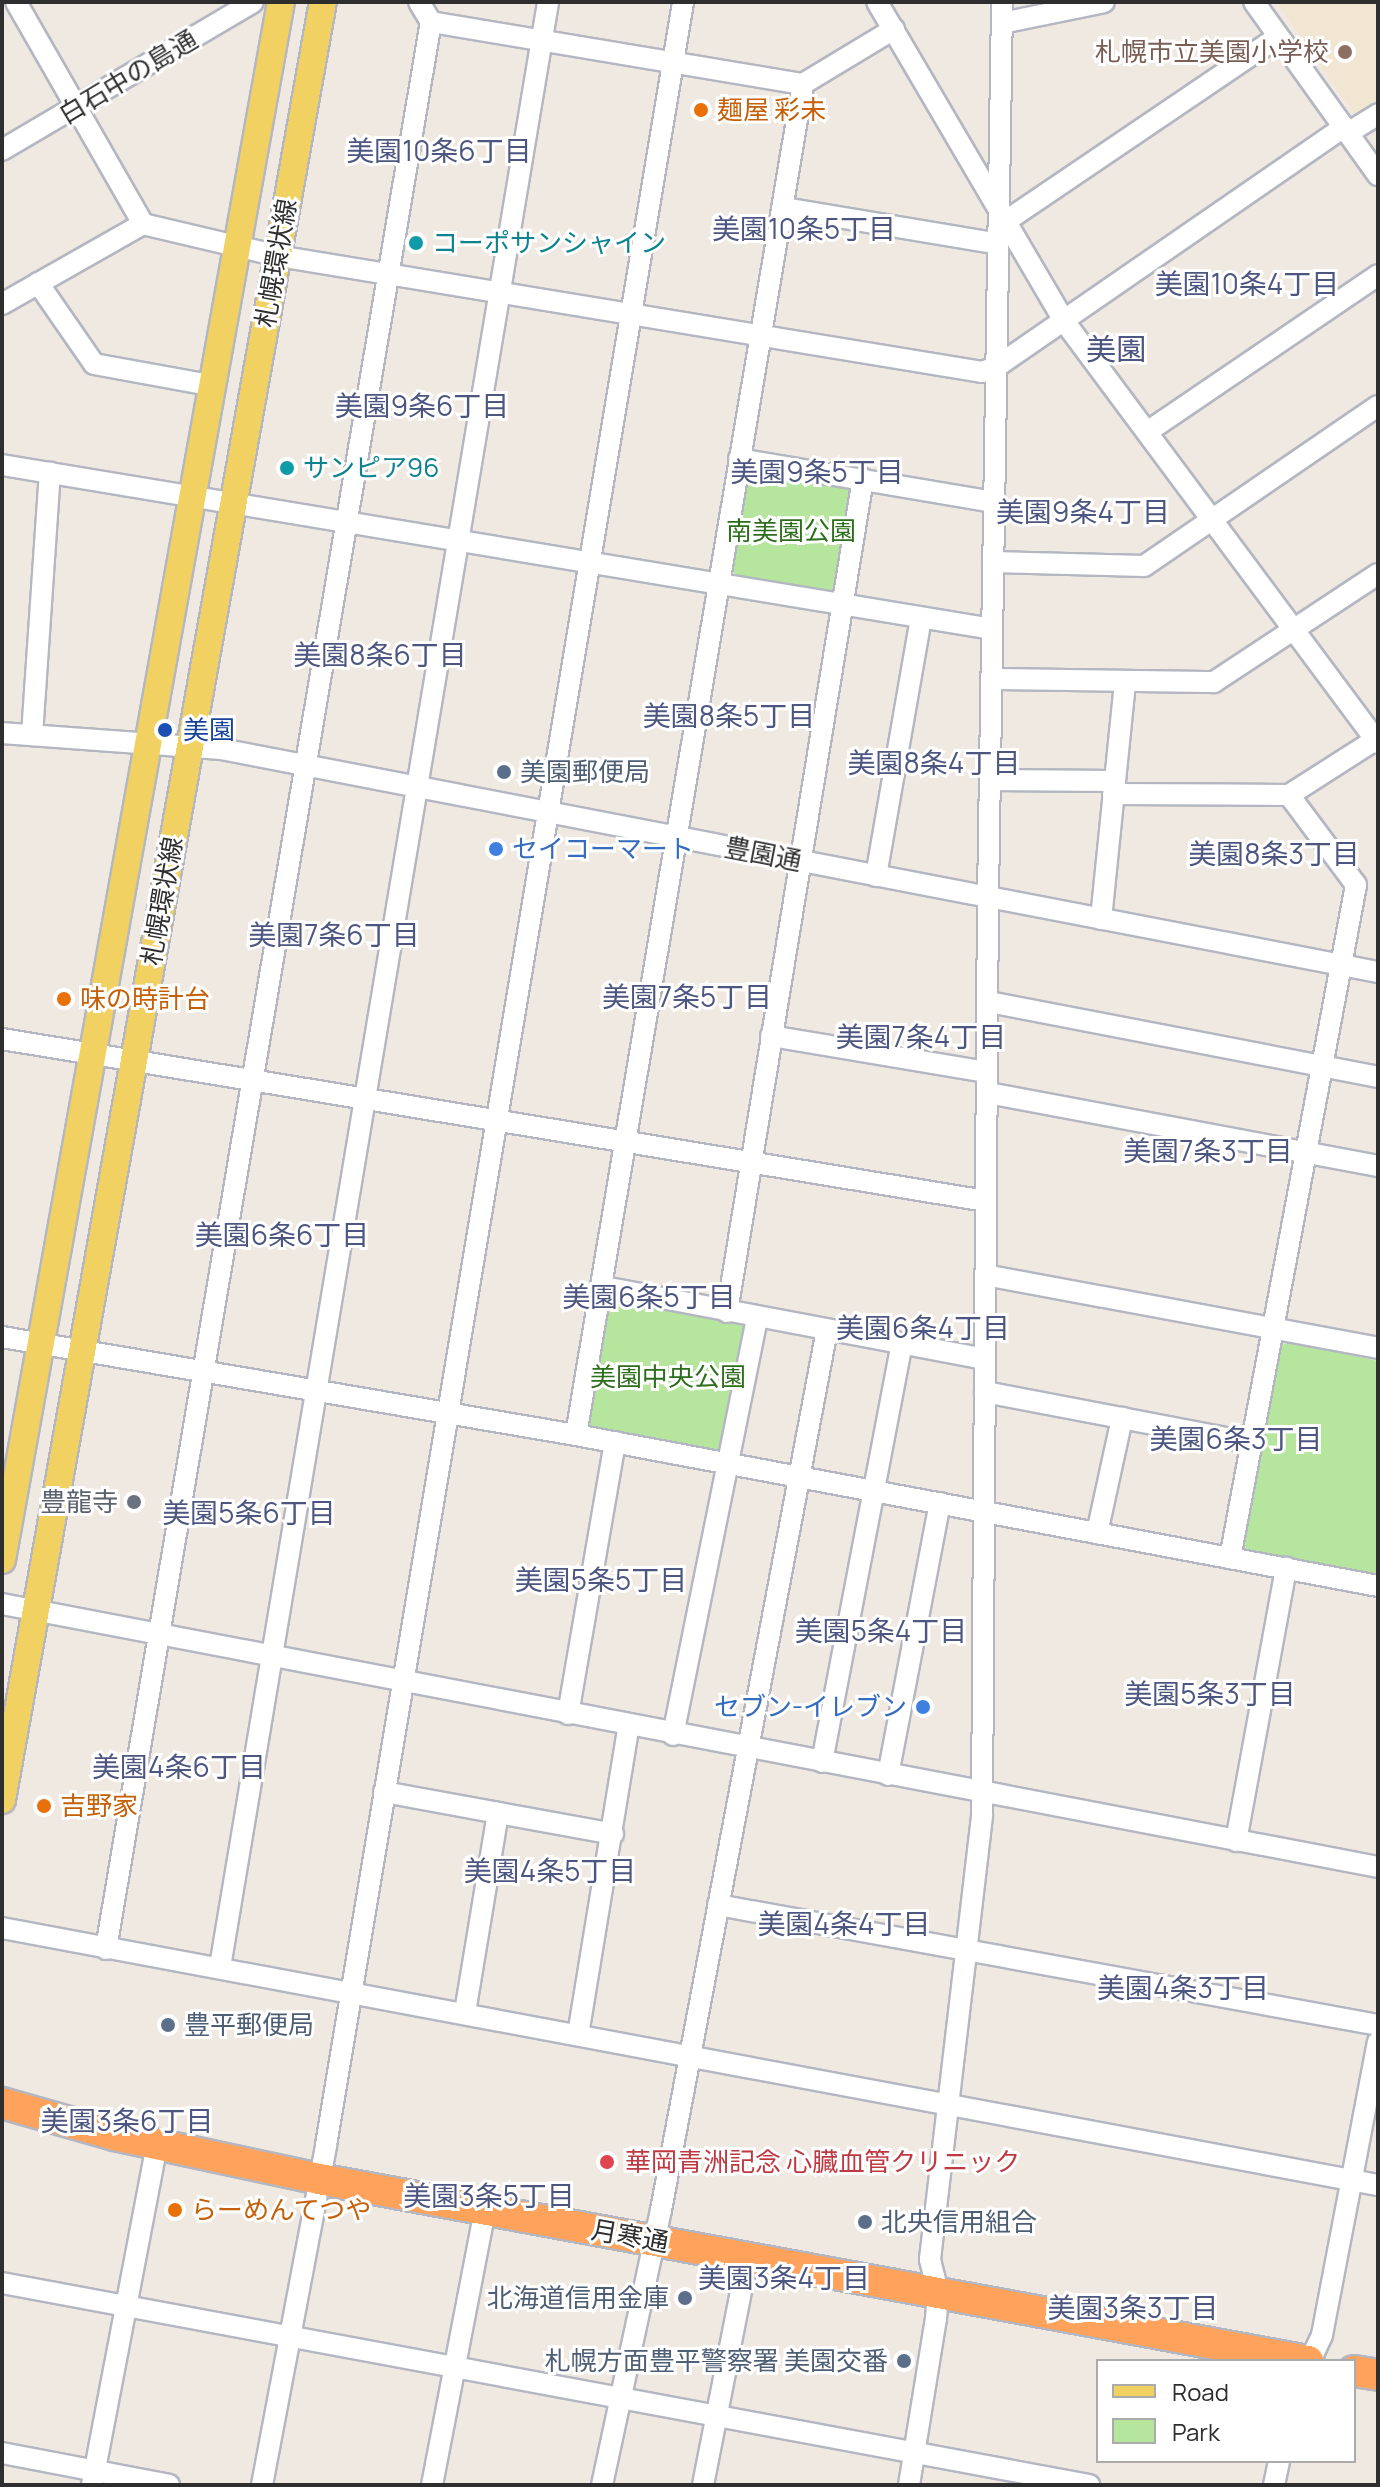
<!DOCTYPE html>
<html>
<head>
<meta charset="utf-8">
<style>
	body { margin:0 }
	#map { position:relative; width:1380px; height:2487px; overflow:hidden; background:#efe9e1; font-family:Manrope,"Noto Sans JP",sans-serif }
	div>[style] { position:absolute }
	.education>* { inset:0; background:#f0e6d1 }
	.green>* { inset:0; background:#b6e59e }
	.roads { filter:drop-shadow(2px 0 #b4b7c1) drop-shadow(-2px 0 #b4b7c1) drop-shadow(0 2px #b4b7c1) drop-shadow(0 -2px #b4b7c1) }
	.minor>* { height:20px; margin:-10px; padding:0 10px; transform-origin:10px; border-radius:10px; background:#fff }
	.major>* { height:26px; margin:-13px; padding:0 13px; transform-origin:13px; border-radius:13px; background:#f2d163 }
	.highway>* { height:30px; margin:-15px; padding:0 15px; transform-origin:15px; border-radius:15px; background:#ffa35c }
	.dots>* { width:22px; height:22px; translate:-50% -50%; box-sizing:border-box; border:4px solid #fff; border-radius:50% }
	span { translate:-50% -50%; white-space:nowrap; text-align:center; line-height:1.15; -webkit-text-stroke:6px #fff; paint-order:stroke }
	.education-label { font-size:26px; color:#785e54 }
	.right { translate:-100% -50%; text-align:right }
	.street-label { font-size:26px; color:#2e2e2e }
	.food-label { font-size:26px; color:#c56008 }
	.left { translate:0 -50%; text-align:left }
	.culture-label { font-size:26px; color:#0d838f }
	.park-label { font-size:26px; color:#2c6e1b }
	.transit-label { font-size:26px; color:#164399 }
	.service-label { font-size:26px; color:#4e5e75 }
	.shop-label { font-size:26px; color:#366cbe }
	.worship-label { font-size:26px; color:#5b616d }
	.health-label { font-size:26px; color:#be3a42 }
	.neighbourhood-label { font-size:28px; color:#4d5680 }
	.quarter-label { font-size:30px; color:#4d5680 }
	.frame { position:absolute; inset:0; border:4px solid #2e2e2e; pointer-events:none }
	.legend { position:absolute; left:1096px; top:2359px; width:260px; height:104px; box-sizing:border-box; background:#fff; border:2px solid #ababab; margin:0; padding:10px 14px; list-style:none; font-size:24px; color:#2e2e2e }
	.legend li { display:flex; align-items:center; gap:16px; height:40px }
	.legend b { width:40px; border:2px solid #ababab }
</style>
</head>
<body>
<div id="map">
	<div class="education">
		<div style="clip-path:polygon(1276px 2px,1378px 2px,1378px 103px,1357px 118px)"></div>
	</div>
	<div class="green">
		<div style="clip-path:polygon(753px 471px,853px 488px,834px 589px,829px 593px,740px 578px,731px 570px,745px 476px)"></div>
		<div style="clip-path:polygon(620px 1303px,744px 1324px,748px 1332px,725px 1446px,718px 1451px,593px 1430px,587px 1418px,610px 1307px)"></div>
		<div style="clip-path:polygon(1289px 1342px,1378px 1361px,1378px 1574px,1248px 1551px,1244px 1544px,1280px 1346px)"></div>
	</div>
	<div class="roads">
		<div class="minor">
			<div style="left:16px;top:2px;width:256px;rotate:60.2deg"></div>
			<div style="left:143px;top:224px;width:139px;rotate:13.3deg"></div>
			<div style="left:278px;top:256px;width:713px;rotate:9.36deg"></div>
			<div style="left:982px;top:372px;width:15px;rotate:-20deg"></div>
			<div style="left:996px;top:367px;width:423px;rotate:-34.6deg"></div>
			<div style="left:877px;top:2px;width:370px;rotate:59.6deg"></div>
			<div style="left:1064px;top:321px;width:526px;rotate:53.35deg"></div>
			<div style="left:1254px;top:2px;width:213px;rotate:54.4deg"></div>
			<div style="left:431px;top:22px;width:377px;rotate:9.5deg"></div>
			<div style="left:1002px;top:23px;width:104px;rotate:-11.6deg"></div>
			<div style="left:894px;top:29px;width:106px;rotate:148.9deg"></div>
			<div style="left:803px;top:84px;width:1370px;rotate:99.54deg"></div>
			<div style="left:576px;top:1435px;width:816px;rotate:10.66deg"></div>
			<div style="left:1348px;top:133px;width:36px;rotate:-32deg"></div>
			<div style="left:2px;top:150px;width:291px;rotate:-30.5deg"></div>
			<div style="left:784px;top:208px;width:217px;rotate:9.5deg"></div>
			<div style="left:1006px;top:221px;width:328px;rotate:-34.1deg"></div>
			<div style="left:38px;top:283px;width:98px;rotate:55.3deg"></div>
			<div style="left:94px;top:364px;width:118px;rotate:10.3deg"></div>
			<div style="left:2px;top:304px;width:162px;rotate:-29.6deg"></div>
			<div style="left:1147px;top:432px;width:279px;rotate:-34.2deg"></div>
			<div style="left:739px;top:459px;width:259px;rotate:9.6deg"></div>
			<div style="left:2px;top:465px;width:1003px;rotate:9.41deg"></div>
			<div style="left:993px;top:562px;width:151px;rotate:1.5deg"></div>
			<div style="left:1144px;top:566px;width:283px;rotate:-34.4deg"></div>
			<div style="left:991px;top:679px;width:223px;rotate:0.8deg"></div>
			<div style="left:1214px;top:682px;width:196px;rotate:-33.4deg"></div>
			<div style="left:2px;top:733px;width:220px;rotate:4.2deg"></div>
			<div style="left:221px;top:749px;width:1178px;rotate:10.91deg"></div>
			<div style="left:32px;top:735px;width:263px;rotate:-86.1deg"></div>
			<div style="left:990px;top:780px;width:124px;rotate:0.5deg"></div>
			<div style="left:1113px;top:794px;width:176px;rotate:0.3deg"></div>
			<div style="left:1289px;top:795px;width:112px;rotate:53.3deg"></div>
			<div style="left:1356px;top:885px;width:685px;rotate:100.6deg"></div>
			<div style="left:1289px;top:795px;width:106px;rotate:-32.6deg"></div>
			<div style="left:876px;top:876px;width:262px;rotate:-80.1deg"></div>
			<div style="left:1101px;top:919px;width:237px;rotate:-84.2deg"></div>
			<div style="left:989px;top:1002px;width:396px;rotate:10.9deg"></div>
			<div style="left:771px;top:1036px;width:219px;rotate:9.5deg"></div>
			<div style="left:2px;top:1039px;width:997px;rotate:9.35deg"></div>
			<div style="left:988px;top:1093px;width:397px;rotate:10.6deg"></div>
			<div style="left:985px;top:1275px;width:400px;rotate:10.5deg"></div>
			<div style="left:604px;top:1287px;width:387px;rotate:10.7deg"></div>
			<div style="left:727px;top:1312px;width:844px;rotate:-80.73deg"></div>
			<div style="left:2px;top:1337px;width:582px;rotate:9.69deg"></div>
			<div style="left:985px;top:1392px;width:273px;rotate:10.8deg"></div>
			<div style="left:1097px;top:1533px;width:118px;rotate:-77.7deg"></div>
			<div style="left:2px;top:1604px;width:1401px;rotate:10.82deg"></div>
			<div style="left:568px;top:1714px;width:276px;rotate:-80.2deg"></div>
			<div style="left:673px;top:1735px;width:426px;rotate:-78.6deg"></div>
			<div style="left:822px;top:1762px;width:426px;rotate:-79.2deg"></div>
			<div style="left:888px;top:1775px;width:277px;rotate:-79.2deg"></div>
			<div style="left:384px;top:1792px;width:116px;rotate:10.4deg"></div>
			<div style="left:498px;top:1813px;width:203px;rotate:99.4deg"></div>
			<div style="left:498px;top:1813px;width:117px;rotate:10.3deg"></div>
			<div style="left:1236px;top:1841px;width:278px;rotate:-79.6deg"></div>
			<div style="left:718px;top:1905px;width:671px;rotate:10.3deg"></div>
			<div style="left:2px;top:1928px;width:1400px;rotate:10.58deg"></div>
			<div style="left:106px;top:1949px;width:1954px;rotate:-80.43deg"></div>
			<div style="left:431px;top:22px;width:23px;rotate:-121deg"></div>
			<div style="left:220px;top:1967px;width:1992px;rotate:-80.52deg"></div>
			<div style="left:578px;top:2035px;width:314px;rotate:-80.7deg"></div>
			<div style="left:2px;top:2283px;width:1106px;rotate:10.53deg"></div>
			<div style="left:1310px;top:2361px;width:29px;rotate:-65deg"></div>
			<div style="left:1322px;top:2335px;width:298px;rotate:-79.2deg"></div>
			<div style="left:2px;top:2453px;width:170px;rotate:10.8deg"></div>
			<div style="left:92px;top:2485px;width:347px;rotate:-79.2deg"></div>
			<div style="left:262px;top:2485px;width:346px;rotate:-79.3deg"></div>
			<div style="left:326px;top:2145px;width:2173px;rotate:-80.54deg"></div>
			<div style="left:432px;top:2485px;width:281px;rotate:-79.1deg"></div>
			<div style="left:602px;top:2485px;width:281px;rotate:-77.9deg"></div>
			<div style="left:661px;top:2210px;width:896px;rotate:-79.32deg"></div>
			<div style="left:703px;top:2485px;width:233px;rotate:-78.9deg"></div>
			<div style="left:909px;top:2485px;width:168px;rotate:-80.8deg"></div>
			<div style="left:936px;top:2319px;width:27px;rotate:-86deg"></div>
			<div style="left:938px;top:2292px;width:34px;rotate:-104deg"></div>
			<div style="left:930px;top:2259px;width:448px;rotate:-83.3deg"></div>
			<div style="left:982px;top:1814px;width:917px;rotate:-89.63deg"></div>
			<div style="left:988px;top:897px;width:895px;rotate:-89.1deg"></div>
			<div style="left:1274px;top:2485px;width:25px;rotate:-78deg"></div>
		</div>
		<div class="major">
			<div style="left:2px;top:1560px;width:1583px;rotate:-79.85deg"></div>
			<div style="left:2px;top:1800px;width:1826px;rotate:-79.88deg"></div>
		</div>
		<div class="highway">
			<div style="left:2px;top:2103px;width:116px;rotate:15.9deg"></div>
			<div style="left:114px;top:2135px;width:210px;rotate:12.1deg"></div>
			<div style="left:319px;top:2179px;width:1006px;rotate:10.43deg"></div>
			<div style="left:1354px;top:2371px;width:24px;rotate:9deg"></div>
		</div>
	</div>
	<div class="dots">
		<div style="left:1345px;top:52px;background:#8d6e63"></div>
		<div style="left:701px;top:110px;background:#e8710a"></div>
		<div style="left:416px;top:243px;background:#0f9aa8"></div>
		<div style="left:287px;top:468px;background:#0f9aa8"></div>
		<div style="left:165px;top:730px;background:#1a4fb4"></div>
		<div style="left:504px;top:772px;background:#5c6f8a"></div>
		<div style="left:496px;top:849px;background:#3f7fe0"></div>
		<div style="left:64px;top:999px;background:#e8710a"></div>
		<div style="left:134px;top:1502px;background:#6b7280"></div>
		<div style="left:923px;top:1707px;background:#3f7fe0"></div>
		<div style="left:44px;top:1806px;background:#e8710a"></div>
		<div style="left:168px;top:2025px;background:#5c6f8a"></div>
		<div style="left:607px;top:2162px;background:#e0444e"></div>
		<div style="left:175px;top:2210px;background:#e8710a"></div>
		<div style="left:865px;top:2222px;background:#5c6f8a"></div>
		<div style="left:685px;top:2298px;background:#5c6f8a"></div>
		<div style="left:904px;top:2361px;background:#5c6f8a"></div>
	</div>
	<div class="education-label">
		<span class="right" style="left:1329px;top:52px">札幌市立美園小学校</span>
	</div>
	<div class="street-label">
		<span style="left:128px;top:77px;rotate:-31deg">白石中の島通</span>
		<span style="left:276px;top:263px;rotate:-80deg">札幌環状線</span>
		<span style="left:763px;top:854px;rotate:11deg">豊園通</span>
		<span style="left:162px;top:901px;rotate:-80deg">札幌環状線</span>
		<span style="left:630px;top:2236px;rotate:10deg">月寒通</span>
	</div>
	<div class="food-label">
		<span class="left" style="left:717px;top:110px">麺屋 彩未</span>
		<span class="left" style="left:80px;top:999px">味の時計台</span>
		<span class="left" style="left:60px;top:1806px">吉野家</span>
		<span class="left" style="left:191px;top:2210px">らーめんてつや</span>
	</div>
	<div class="culture-label">
		<span class="left" style="left:432px;top:243px">コーポサンシャイン</span>
		<span class="left" style="left:303px;top:468px">サンピア96</span>
	</div>
	<div class="park-label">
		<span style="left:791px;top:531px">南美園公園</span>
		<span style="left:668px;top:1377px">美園中央公園</span>
	</div>
	<div class="transit-label">
		<span class="left" style="left:183px;top:730px">美園</span>
	</div>
	<div class="service-label">
		<span class="left" style="left:520px;top:772px">美園郵便局</span>
		<span class="left" style="left:184px;top:2025px">豊平郵便局</span>
		<span class="left" style="left:881px;top:2222px">北央信用組合</span>
		<span class="right" style="left:669px;top:2298px">北海道信用金庫</span>
		<span class="right" style="left:888px;top:2361px">札幌方面豊平警察署 美園交番</span>
	</div>
	<div class="shop-label">
		<span class="left" style="left:512px;top:849px">セイコーマート</span>
		<span class="right" style="left:907px;top:1707px">セブン-イレブン</span>
	</div>
	<div class="worship-label">
		<span class="right" style="left:118px;top:1502px">豊龍寺</span>
	</div>
	<div class="health-label">
		<span class="left" style="left:625px;top:2162px">華岡青洲記念 心臓血管クリニック</span>
	</div>
	<div class="neighbourhood-label">
		<span style="left:439px;top:150px">美園10条6丁目</span>
		<span style="left:804px;top:228px">美園10条5丁目</span>
		<span style="left:1247px;top:283px">美園10条4丁目</span>
		<span style="left:422px;top:405px">美園9条6丁目</span>
		<span style="left:817px;top:471px">美園9条5丁目</span>
		<span style="left:1083px;top:511px">美園9条4丁目</span>
		<span style="left:380px;top:654px">美園8条6丁目</span>
		<span style="left:729px;top:715px">美園8条5丁目</span>
		<span style="left:934px;top:762px">美園8条4丁目</span>
		<span style="left:1274px;top:853px">美園8条3丁目</span>
		<span style="left:334px;top:934px">美園7条6丁目</span>
		<span style="left:687px;top:996px">美園7条5丁目</span>
		<span style="left:921px;top:1036px">美園7条4丁目</span>
		<span style="left:1208px;top:1150px">美園7条3丁目</span>
		<span style="left:282px;top:1234px">美園6条6丁目</span>
		<span style="left:649px;top:1296px">美園6条5丁目</span>
		<span style="left:923px;top:1327px">美園6条4丁目</span>
		<span style="left:1236px;top:1438px">美園6条3丁目</span>
		<span style="left:249px;top:1512px">美園5条6丁目</span>
		<span style="left:601px;top:1579px">美園5条5丁目</span>
		<span style="left:881px;top:1630px">美園5条4丁目</span>
		<span style="left:1210px;top:1693px">美園5条3丁目</span>
		<span style="left:179px;top:1766px">美園4条6丁目</span>
		<span style="left:550px;top:1870px">美園4条5丁目</span>
		<span style="left:844px;top:1923px">美園4条4丁目</span>
		<span style="left:1183px;top:1987px">美園4条3丁目</span>
		<span style="left:127px;top:2120px">美園3条6丁目</span>
		<span style="left:489px;top:2195px">美園3条5丁目</span>
		<span style="left:784px;top:2277px">美園3条4丁目</span>
		<span style="left:1133px;top:2307px">美園3条3丁目</span>
	</div>
	<div class="quarter-label">
		<span style="left:1116px;top:349px">美園</span>
	</div>
	<div class="frame"></div>
	<ul class="legend">
	<li><b style="height:10px;background:#f2d163"></b>Road</li>
	<li><b style="height:22px;background:#b6e59e"></b>Park</li>
	</ul>
</div>
</body>
</html>
